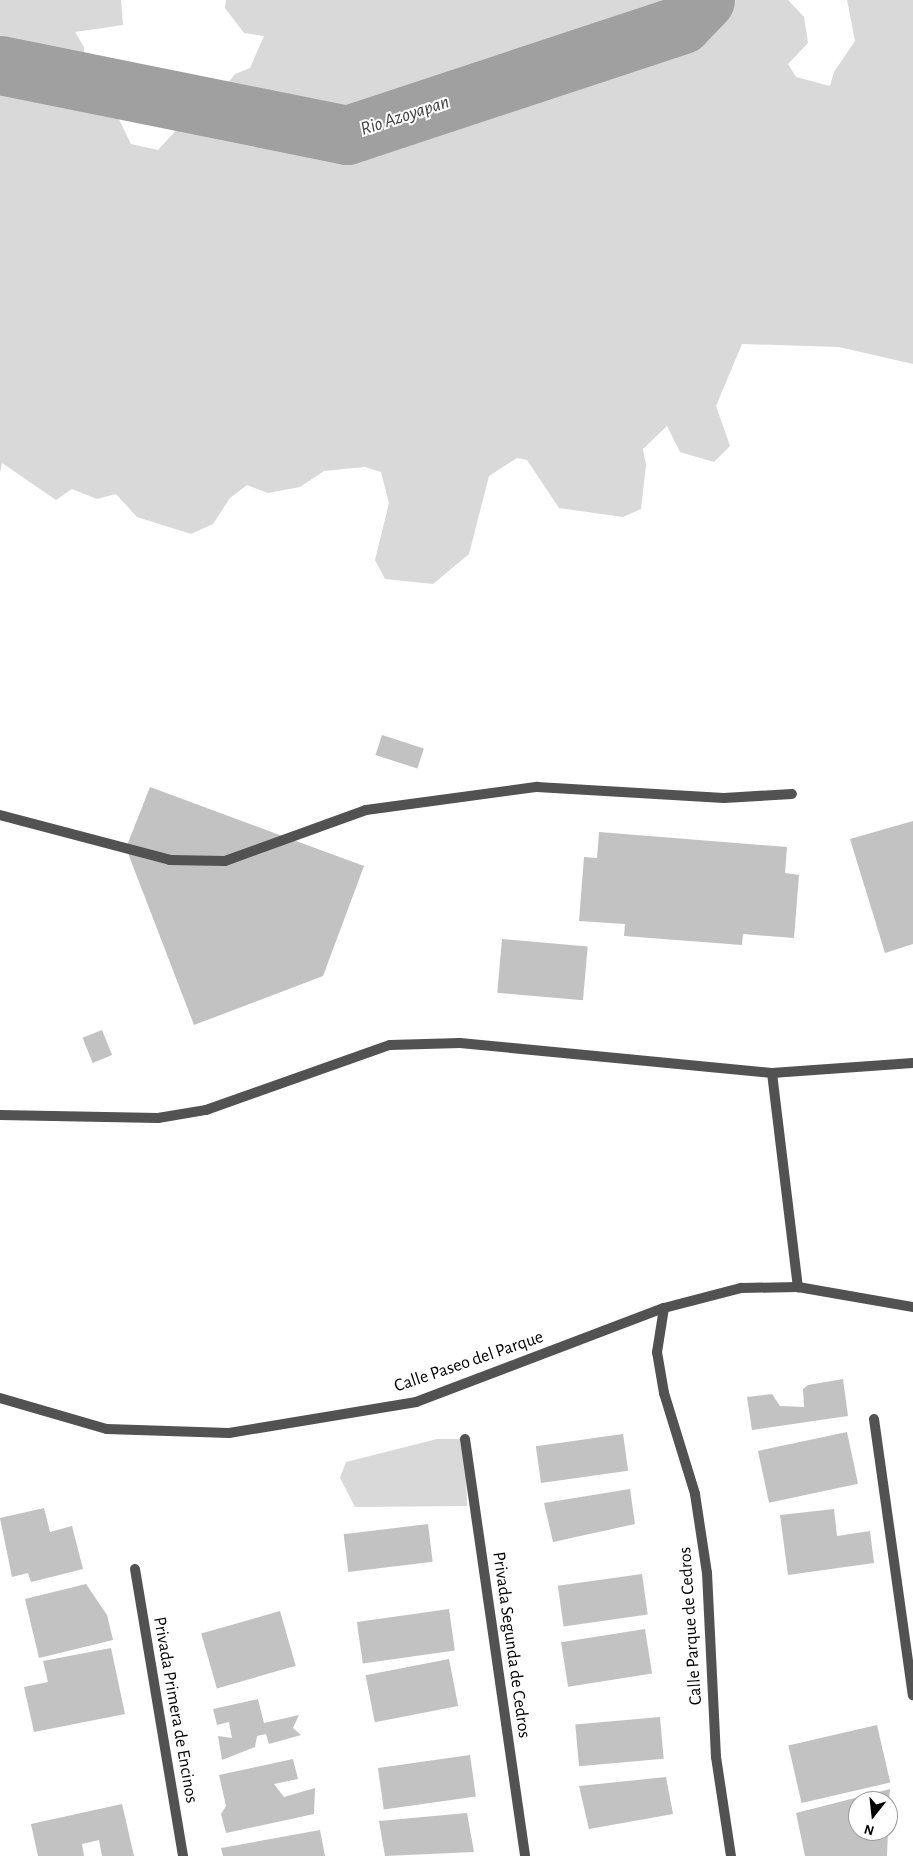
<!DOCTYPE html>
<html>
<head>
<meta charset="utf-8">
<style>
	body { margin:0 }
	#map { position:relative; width:913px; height:1856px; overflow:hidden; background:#fff; font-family:"Alegreya Sans",sans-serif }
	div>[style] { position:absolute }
	.green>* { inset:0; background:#d9d9d9 }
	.river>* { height:59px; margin:-29.5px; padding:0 29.5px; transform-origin:29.5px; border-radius:29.5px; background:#a0a0a0 }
	.building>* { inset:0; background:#c2c2c2; transform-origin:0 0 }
	.service>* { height:10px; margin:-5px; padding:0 5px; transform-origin:5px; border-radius:5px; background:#525252 }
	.minor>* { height:10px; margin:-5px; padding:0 5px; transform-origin:5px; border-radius:5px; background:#525252 }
	.tertiary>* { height:10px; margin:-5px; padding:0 5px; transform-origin:5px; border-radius:5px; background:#525252 }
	span { translate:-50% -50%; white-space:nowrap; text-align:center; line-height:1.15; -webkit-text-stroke:4px #fff; paint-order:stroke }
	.street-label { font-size:18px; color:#000 }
	.water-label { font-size:19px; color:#414141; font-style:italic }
	.north { position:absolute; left:848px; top:1791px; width:50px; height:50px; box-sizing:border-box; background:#fff; border:1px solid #999; border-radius:50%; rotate:196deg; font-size:14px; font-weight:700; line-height:20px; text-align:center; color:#000 }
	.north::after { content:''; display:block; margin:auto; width:18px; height:22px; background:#000; clip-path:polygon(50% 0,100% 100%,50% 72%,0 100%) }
</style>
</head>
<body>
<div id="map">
	<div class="green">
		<div style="clip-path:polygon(0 0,121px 0,123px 25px,75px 32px,84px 47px,83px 83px,110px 101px,131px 144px,158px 150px,190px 115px,184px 85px,200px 77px,224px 88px,235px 74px,250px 68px,264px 36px,244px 33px,225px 8px,226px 0,788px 0,804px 17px,808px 43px,788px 64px,796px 77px,830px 86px,834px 72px,855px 41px,847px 0,913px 0,913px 364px,839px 347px,742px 344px,716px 406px,730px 446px,714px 462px,680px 452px,667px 426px,643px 449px,646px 465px,641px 509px,623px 517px,559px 508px,527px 460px,517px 458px,489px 476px,469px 554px,433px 584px,385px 579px,375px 560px,389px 503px,381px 472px,365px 467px,324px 471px,300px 487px,268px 493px,247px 485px,230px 498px,213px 524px,191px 534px,137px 517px,116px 494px,97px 499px,72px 489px,56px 500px,2px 463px,0 473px)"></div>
		<div style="clip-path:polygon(437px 1439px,465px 1439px,467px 1506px,355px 1507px,340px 1478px,346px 1462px)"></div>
	</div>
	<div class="river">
		<div style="left:0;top:65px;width:354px;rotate:11.4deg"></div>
		<div style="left:347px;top:135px;width:353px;rotate:-18.3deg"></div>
		<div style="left:682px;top:24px;width:33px;rotate:-46deg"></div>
	</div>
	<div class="building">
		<div style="left:382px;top:735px;width:44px;height:21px;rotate:18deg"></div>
		<div style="clip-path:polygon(150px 787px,364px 866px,323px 976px,194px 1025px,126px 848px)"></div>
		<div style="clip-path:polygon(913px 821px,913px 944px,885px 953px,850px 839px)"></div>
		<div style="clip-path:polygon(599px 832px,787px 847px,785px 873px,799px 875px,794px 938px,743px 934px,742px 945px,624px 936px,625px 924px,579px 921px,584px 857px,597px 858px)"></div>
		<div style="left:502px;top:939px;width:86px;height:54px;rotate:5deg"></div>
		<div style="left:102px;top:1030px;width:27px;height:21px;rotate:68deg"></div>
		<div style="clip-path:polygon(843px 1379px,848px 1416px,752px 1430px,747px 1397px,772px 1394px,780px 1406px,804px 1407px,803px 1389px,808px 1385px)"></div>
		<div style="left:847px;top:1432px;width:53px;height:91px;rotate:78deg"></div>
		<div style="left:623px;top:1434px;width:37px;height:88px;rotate:82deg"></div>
		<div style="clip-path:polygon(630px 1489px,635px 1524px,553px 1542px,544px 1503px)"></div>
		<div style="clip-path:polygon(44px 1508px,50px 1532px,72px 1526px,83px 1569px,31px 1582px,28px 1573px,12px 1577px,0 1518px)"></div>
		<div style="clip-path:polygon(834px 1509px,837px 1536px,870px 1531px,874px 1563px,788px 1575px,780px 1515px)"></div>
		<div style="left:428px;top:1524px;width:38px;height:85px;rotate:83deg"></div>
		<div style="left:642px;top:1574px;width:41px;height:85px;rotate:82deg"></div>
		<div style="clip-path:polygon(86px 1584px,107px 1615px,113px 1640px,39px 1658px,25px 1599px)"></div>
		<div style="left:449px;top:1609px;width:42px;height:93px;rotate:82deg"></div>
		<div style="left:280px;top:1611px;width:57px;height:82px;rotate:74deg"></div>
		<div style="left:645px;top:1629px;width:45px;height:85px;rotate:81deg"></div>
		<div style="clip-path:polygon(111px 1648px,125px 1714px,34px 1732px,24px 1687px,48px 1682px,43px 1661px)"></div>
		<div style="left:449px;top:1659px;width:48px;height:85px;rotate:79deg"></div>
		<div style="clip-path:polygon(258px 1699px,264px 1723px,299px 1715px,293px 1728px,301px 1735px,269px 1744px,266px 1734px,257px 1736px,255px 1747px,222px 1760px,218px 1736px,232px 1738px,229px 1722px,217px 1725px,213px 1709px)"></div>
		<div style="left:660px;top:1717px;width:42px;height:85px;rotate:85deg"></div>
		<div style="left:877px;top:1725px;width:59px;height:91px;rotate:77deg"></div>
		<div style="left:470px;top:1755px;width:42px;height:93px;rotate:82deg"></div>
		<div style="clip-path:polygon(293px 1759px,298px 1779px,274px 1784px,284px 1797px,315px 1788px,314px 1814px,226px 1833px,221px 1814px,226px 1806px,219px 1775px)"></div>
		<div style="clip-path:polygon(666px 1777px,673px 1814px,589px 1829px,579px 1786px)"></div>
		<div style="clip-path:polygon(890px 1789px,889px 1801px,858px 1801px,858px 1831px,888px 1831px,887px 1856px,805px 1856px,796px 1813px)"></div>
		<div style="clip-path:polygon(122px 1804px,134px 1856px,102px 1856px,99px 1840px,82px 1844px,84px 1856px,38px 1856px,31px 1824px)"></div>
		<div style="clip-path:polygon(467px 1813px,474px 1852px,385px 1856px,379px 1821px)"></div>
		<div style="clip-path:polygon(320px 1830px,325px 1856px,223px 1856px,221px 1848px)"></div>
	</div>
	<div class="service">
		<div style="left:0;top:815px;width:176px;rotate:14.8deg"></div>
		<div style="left:170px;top:860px;width:55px;rotate:1deg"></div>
		<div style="left:225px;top:861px;width:150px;rotate:-19.9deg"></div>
		<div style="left:366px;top:810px;width:173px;rotate:-7.7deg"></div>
		<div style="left:537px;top:787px;width:187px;rotate:3.4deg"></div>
		<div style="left:724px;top:798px;width:68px;rotate:-3.4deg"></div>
	</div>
	<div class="minor">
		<div style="left:664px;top:1308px;width:45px;rotate:99deg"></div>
		<div style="left:657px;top:1352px;width:42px;rotate:80.3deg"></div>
		<div style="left:664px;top:1393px;width:106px;rotate:72.9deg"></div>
		<div style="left:695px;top:1494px;width:80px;rotate:81.4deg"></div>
		<div style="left:707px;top:1573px;width:184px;rotate:87.2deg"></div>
		<div style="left:716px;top:1757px;width:100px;rotate:81.4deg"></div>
		<div style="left:874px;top:1419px;width:279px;rotate:82deg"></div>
		<div style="left:465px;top:1439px;width:421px;rotate:81.8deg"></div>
		<div style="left:135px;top:1569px;width:291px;rotate:80.5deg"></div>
	</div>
	<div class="tertiary">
		<div style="left:772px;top:1073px;width:216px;rotate:83.1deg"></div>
		<div style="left:0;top:1115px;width:158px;rotate:1.1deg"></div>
		<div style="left:158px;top:1118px;width:49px;rotate:-9.5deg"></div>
		<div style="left:206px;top:1110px;width:195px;rotate:-19.5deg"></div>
		<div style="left:390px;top:1045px;width:70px;rotate:-1.6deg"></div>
		<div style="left:460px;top:1043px;width:313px;rotate:5.5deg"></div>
		<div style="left:772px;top:1073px;width:141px;rotate:-4.1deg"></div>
		<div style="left:0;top:1398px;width:111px;rotate:16.2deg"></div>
		<div style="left:107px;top:1429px;width:122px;rotate:1.9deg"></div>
		<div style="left:229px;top:1433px;width:190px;rotate:-9.4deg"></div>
		<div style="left:416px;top:1402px;width:265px;rotate:-20.8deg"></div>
		<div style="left:664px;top:1308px;width:80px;rotate:-14.6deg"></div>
		<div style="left:741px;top:1288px;width:57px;rotate:-1deg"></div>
		<div style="left:798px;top:1287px;width:117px;rotate:9.9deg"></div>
	</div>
	<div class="street-label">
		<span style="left:469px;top:1362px;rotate:-19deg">Calle Paseo del Parque</span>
		<span style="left:691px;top:1626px;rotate:-94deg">Calle Parque de Cedros</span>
		<span style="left:511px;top:1645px;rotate:82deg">Privada Segunda de Cedros</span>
		<span style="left:175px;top:1710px;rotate:80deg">Privada Primera de Encinos</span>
	</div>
	<div class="water-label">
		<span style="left:405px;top:116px;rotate:-18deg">Rio Azoyapan</span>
	</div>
	<div class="north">N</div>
</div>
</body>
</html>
